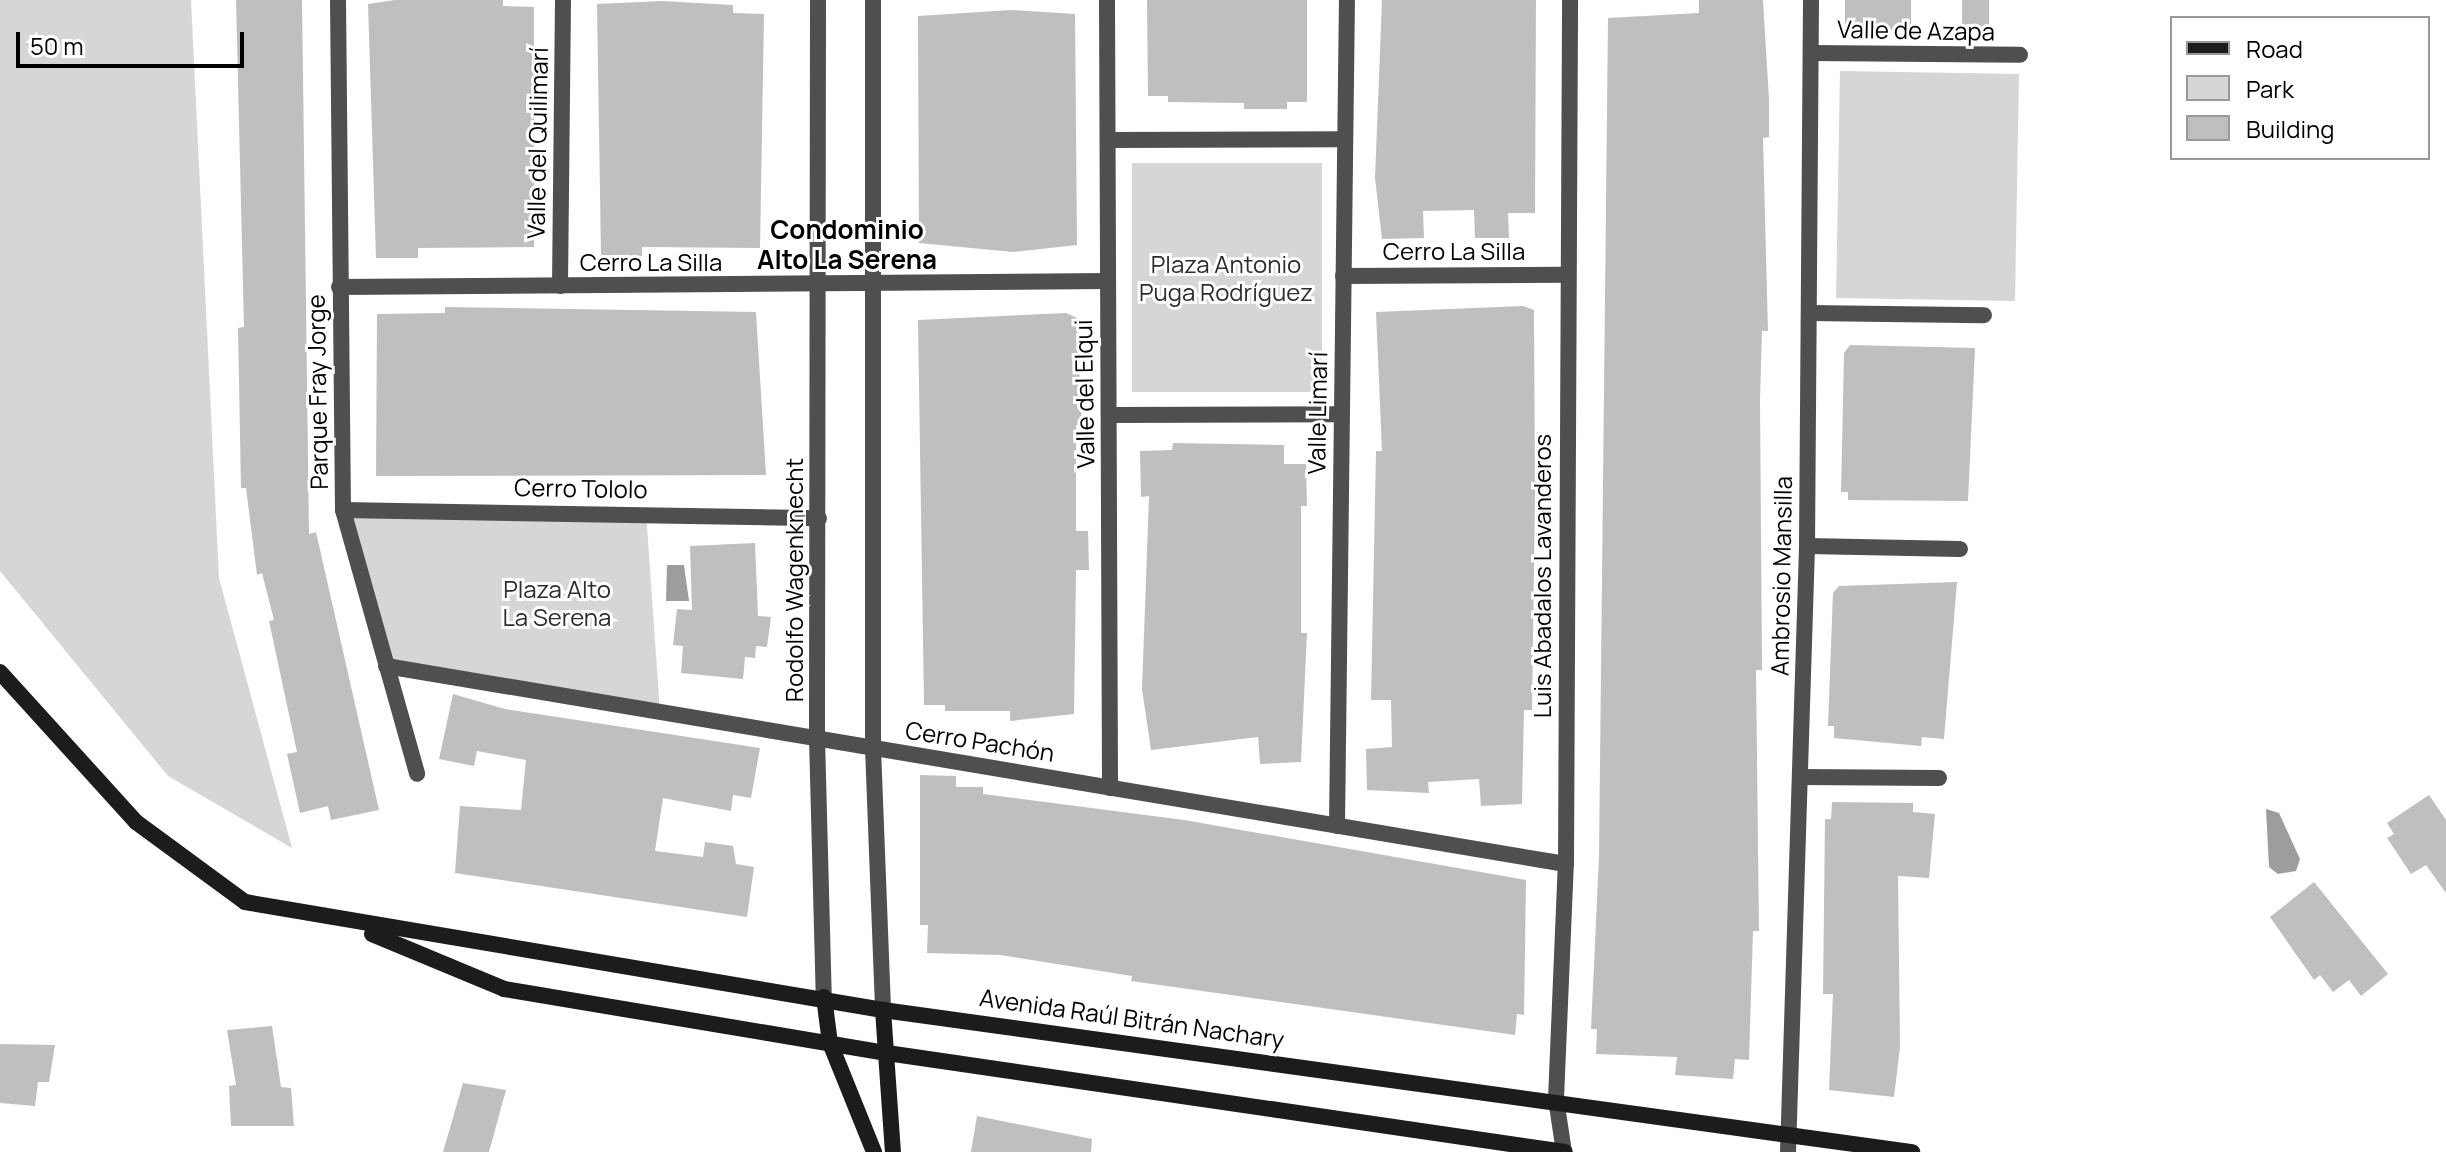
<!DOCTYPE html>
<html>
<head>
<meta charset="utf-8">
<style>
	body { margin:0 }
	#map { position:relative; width:2446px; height:1152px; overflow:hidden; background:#fff; font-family:Manrope,sans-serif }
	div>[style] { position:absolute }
	.green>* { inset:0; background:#d6d6d6; transform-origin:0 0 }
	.water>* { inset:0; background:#9d9d9d }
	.building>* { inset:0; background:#bfbfbf; transform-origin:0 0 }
	.street>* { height:16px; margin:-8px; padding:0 8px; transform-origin:8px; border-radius:8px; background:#4f4f4f }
	.secondary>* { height:16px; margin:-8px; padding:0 8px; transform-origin:8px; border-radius:8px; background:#1c1c1c }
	span { translate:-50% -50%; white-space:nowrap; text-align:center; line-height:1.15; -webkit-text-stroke:6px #fff; paint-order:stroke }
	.street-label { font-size:24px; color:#000 }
	.park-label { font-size:24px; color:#2d2d2d }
	.neighbourhood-label { font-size:26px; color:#000; font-weight:700 }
	.legend { position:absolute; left:2170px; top:16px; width:260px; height:144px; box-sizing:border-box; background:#fff; border:2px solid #999; margin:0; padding:10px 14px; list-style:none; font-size:24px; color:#000 }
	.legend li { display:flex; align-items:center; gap:16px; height:40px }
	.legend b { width:40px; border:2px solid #999 }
	.scale { position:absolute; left:16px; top:32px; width:228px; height:36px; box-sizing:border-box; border:4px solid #000; border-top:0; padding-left:10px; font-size:24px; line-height:28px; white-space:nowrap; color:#000; -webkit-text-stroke:6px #fff; paint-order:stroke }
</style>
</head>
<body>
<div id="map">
	<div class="green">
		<div style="clip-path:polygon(0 0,191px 0,219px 578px,292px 848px,168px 776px,0 571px)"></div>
		<div style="left:1840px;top:71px;width:179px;height:227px;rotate:1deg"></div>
		<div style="left:1322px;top:163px;width:229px;height:190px;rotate:90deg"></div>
		<div style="clip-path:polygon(343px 510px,646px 512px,660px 712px,386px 666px)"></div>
	</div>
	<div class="water">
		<div style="clip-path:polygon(667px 565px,684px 565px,689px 601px,666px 601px)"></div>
		<div style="clip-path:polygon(2266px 809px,2279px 813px,2300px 859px,2296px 871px,2278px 874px,2269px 867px)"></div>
	</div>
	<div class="building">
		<div style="clip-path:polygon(236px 0,302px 0,309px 534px,316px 532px,379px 810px,331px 820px,328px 806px,300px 813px,287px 754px,297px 752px,269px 621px,274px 620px,262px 573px,257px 575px,246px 488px,241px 488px,238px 328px,244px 327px)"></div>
		<div style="clip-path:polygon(395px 0,503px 0,503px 6px,534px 7px,534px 247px,418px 248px,418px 258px,376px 258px,368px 4px)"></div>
		<div style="clip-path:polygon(1147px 0,1307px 0,1307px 102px,1287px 102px,1287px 109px,1244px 109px,1244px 103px,1168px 102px,1168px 96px,1148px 96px)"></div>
		<div style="clip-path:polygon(1382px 0,1536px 0,1535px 213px,1508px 213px,1509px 238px,1475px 238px,1474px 210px,1423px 211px,1424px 238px,1382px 239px,1375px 178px)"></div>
		<div style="clip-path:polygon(1699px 0,1763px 0,1769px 99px,1769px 137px,1763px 138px,1768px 331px,1762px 331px,1760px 400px,1762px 670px,1756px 670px,1759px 931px,1753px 931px,1749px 1060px,1735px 1059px,1733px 1079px,1675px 1075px,1677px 1057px,1596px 1054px,1597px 1029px,1591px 1029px,1599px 857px,1608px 18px,1699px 13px)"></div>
		<div style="left:1845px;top:0;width:66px;height:30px"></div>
		<div style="left:1962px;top:0;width:27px;height:30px"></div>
		<div style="clip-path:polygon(662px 1px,733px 5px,733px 13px,764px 14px,760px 248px,642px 247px,642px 256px,601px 255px,597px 4px)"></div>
		<div style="clip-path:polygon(1011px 10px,1075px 14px,1077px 245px,1013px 252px,919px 243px,918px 16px)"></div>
		<div style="clip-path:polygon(1523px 306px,1534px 310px,1535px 496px,1532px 710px,1524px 710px,1522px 804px,1481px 806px,1479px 779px,1428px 782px,1429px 793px,1367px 790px,1366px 749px,1392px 747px,1391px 700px,1371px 700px,1376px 451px,1382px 451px,1376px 312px)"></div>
		<div style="clip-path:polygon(445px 307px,756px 312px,766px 475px,376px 476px,377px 314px,445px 313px)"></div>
		<div style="clip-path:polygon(1066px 313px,1077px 318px,1082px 425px,1076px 425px,1076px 531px,1088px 531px,1089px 570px,1076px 570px,1074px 714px,1010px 721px,1010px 711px,945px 711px,945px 705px,924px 705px,918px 320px)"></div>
		<div style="clip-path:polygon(1850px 345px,1975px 348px,1968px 501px,1848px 500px,1848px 492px,1841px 492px,1844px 353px)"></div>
		<div style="clip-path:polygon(1173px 443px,1284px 445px,1284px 464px,1306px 464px,1307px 506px,1301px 506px,1301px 633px,1307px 633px,1301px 762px,1260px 764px,1258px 737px,1151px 750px,1142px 689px,1149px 496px,1141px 497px,1140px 451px,1172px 450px)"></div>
		<div style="clip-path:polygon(755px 543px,758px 616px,771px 617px,767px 647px,756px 646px,755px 658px,745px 657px,743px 679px,681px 673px,683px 646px,673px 645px,677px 609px,692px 610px,690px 546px)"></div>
		<div style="clip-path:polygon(1957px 582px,1944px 739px,1922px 737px,1921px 746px,1834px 738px,1834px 726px,1828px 726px,1833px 593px,1839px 586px)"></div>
		<div style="clip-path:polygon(453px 694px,505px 709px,760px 748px,751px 798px,733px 795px,731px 811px,663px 798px,655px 851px,703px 857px,705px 842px,733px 846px,736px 864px,754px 867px,747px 917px,455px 873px,460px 806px,521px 810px,526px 760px,477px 751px,474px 766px,439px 759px)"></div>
		<div style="clip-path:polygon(920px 775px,956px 776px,956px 787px,983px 787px,983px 794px,1184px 820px,1526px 880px,1524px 1015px,1517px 1014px,1515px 1035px,1131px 981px,1132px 976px,1000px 955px,927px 953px,928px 925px,920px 925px)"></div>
		<div style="clip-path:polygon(2429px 795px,2446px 820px,2446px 893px,2426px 865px,2411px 874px,2387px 838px,2394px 834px,2387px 823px)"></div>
		<div style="clip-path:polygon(1832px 802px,1913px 803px,1913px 812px,1935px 814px,1929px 878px,1898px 876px,1900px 1047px,1894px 1097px,1829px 1090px,1833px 994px,1823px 994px,1825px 819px,1831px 819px)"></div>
		<div style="clip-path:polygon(2314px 882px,2388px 974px,2361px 996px,2349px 980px,2333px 992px,2320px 975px,2314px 980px,2270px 917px)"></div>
		<div style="clip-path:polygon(272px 1026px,281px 1087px,291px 1088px,294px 1126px,231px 1126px,229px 1086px,236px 1085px,227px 1030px)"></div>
		<div style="clip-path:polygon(0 1044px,55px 1045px,49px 1082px,38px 1082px,35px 1106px,0 1103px)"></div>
		<div style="clip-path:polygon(463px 1083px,506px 1090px,489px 1152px,443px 1152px)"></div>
		<div style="clip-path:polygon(977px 1116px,1092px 1139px,1091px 1152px,971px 1152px)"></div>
	</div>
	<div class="street">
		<div style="left:338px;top:0;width:510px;rotate:89.44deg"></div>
		<div style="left:343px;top:510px;width:274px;rotate:74.3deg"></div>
		<div style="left:818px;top:0;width:738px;rotate:90.08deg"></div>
		<div style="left:817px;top:738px;width:259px;rotate:88.5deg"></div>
		<div style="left:873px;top:0;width:748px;rotate:90deg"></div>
		<div style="left:873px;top:748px;width:262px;rotate:87.8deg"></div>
		<div style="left:1107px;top:0;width:788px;rotate:89.78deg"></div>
		<div style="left:1811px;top:53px;width:209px;rotate:0.5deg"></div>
		<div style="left:1108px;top:140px;width:237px;rotate:-0.2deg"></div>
		<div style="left:1343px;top:276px;width:223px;rotate:-0.3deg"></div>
		<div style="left:560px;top:286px;width:286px;rotate:-89.4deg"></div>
		<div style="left:339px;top:287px;width:768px;rotate:-0.45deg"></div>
		<div style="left:1809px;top:313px;width:175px;rotate:0.7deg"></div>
		<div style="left:1109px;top:415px;width:232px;rotate:-0.2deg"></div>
		<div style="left:343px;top:510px;width:476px;rotate:1deg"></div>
		<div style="left:1807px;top:546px;width:153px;rotate:1.1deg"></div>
		<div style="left:386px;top:666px;width:1196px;rotate:9.53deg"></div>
		<div style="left:1801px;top:777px;width:138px;rotate:0.4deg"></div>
		<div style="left:1337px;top:826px;width:826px;rotate:-89.31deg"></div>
		<div style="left:1564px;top:1152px;width:54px;rotate:-98.6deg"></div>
		<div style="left:1556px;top:1099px;width:235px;rotate:-87.6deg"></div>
		<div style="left:1566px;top:864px;width:864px;rotate:-89.73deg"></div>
		<div style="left:1788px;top:1152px;width:606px;rotate:-88.2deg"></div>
		<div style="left:1807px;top:546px;width:546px;rotate:-89.58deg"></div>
	</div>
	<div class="secondary">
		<div style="left:0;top:672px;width:202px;rotate:47.8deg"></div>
		<div style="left:136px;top:822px;width:135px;rotate:36.3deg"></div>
		<div style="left:245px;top:902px;width:647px;rotate:9.61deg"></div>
		<div style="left:883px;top:1010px;width:1039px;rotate:7.86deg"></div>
		<div style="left:372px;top:934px;width:143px;rotate:22.6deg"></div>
		<div style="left:504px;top:989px;width:388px;rotate:9.5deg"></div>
		<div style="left:887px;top:1053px;width:685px;rotate:8.31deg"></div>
		<div style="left:824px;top:997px;width:46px;rotate:82.6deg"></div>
		<div style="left:830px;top:1043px;width:118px;rotate:68deg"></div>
		<div style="left:883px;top:1010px;width:142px;rotate:86deg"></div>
	</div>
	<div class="street-label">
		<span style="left:1916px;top:30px;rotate:1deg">Valle de Azapa</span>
		<span style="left:537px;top:143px;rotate:-89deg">Valle del Quilimarí</span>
		<span style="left:1454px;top:251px">Cerro La Silla</span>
		<span style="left:651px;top:262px">Cerro La Silla</span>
		<span style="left:317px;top:392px;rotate:-91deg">Parque Fray Jorge</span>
		<span style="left:1084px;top:394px;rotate:-91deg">Valle del Elqui</span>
		<span style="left:1317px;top:413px;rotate:-89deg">Valle Limarí</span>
		<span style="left:581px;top:488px;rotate:1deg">Cerro Tololo</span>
		<span style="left:1542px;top:576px;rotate:-90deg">Luis Abadalos Lavanderos</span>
		<span style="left:1781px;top:576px;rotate:-89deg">Ambrosio Mansilla</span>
		<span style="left:794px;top:580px;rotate:-90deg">Rodolfo Wagenknecht</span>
		<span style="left:980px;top:741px;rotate:9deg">Cerro Pachón</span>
		<span style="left:1132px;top:1018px;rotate:8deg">Avenida Raúl Bitrán Nachary</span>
	</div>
	<div class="park-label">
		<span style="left:1226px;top:278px">Plaza Antonio<br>Puga Rodríguez</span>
		<span style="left:557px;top:603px">Plaza Alto<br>La Serena</span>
	</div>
	<div class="neighbourhood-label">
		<span style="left:847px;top:245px">Condominio<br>Alto La Serena</span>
	</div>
	<ul class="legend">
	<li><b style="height:10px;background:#1c1c1c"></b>Road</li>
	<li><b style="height:22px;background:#d6d6d6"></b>Park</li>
	<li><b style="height:22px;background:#bfbfbf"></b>Building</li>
	</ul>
	<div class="scale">50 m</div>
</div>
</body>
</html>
